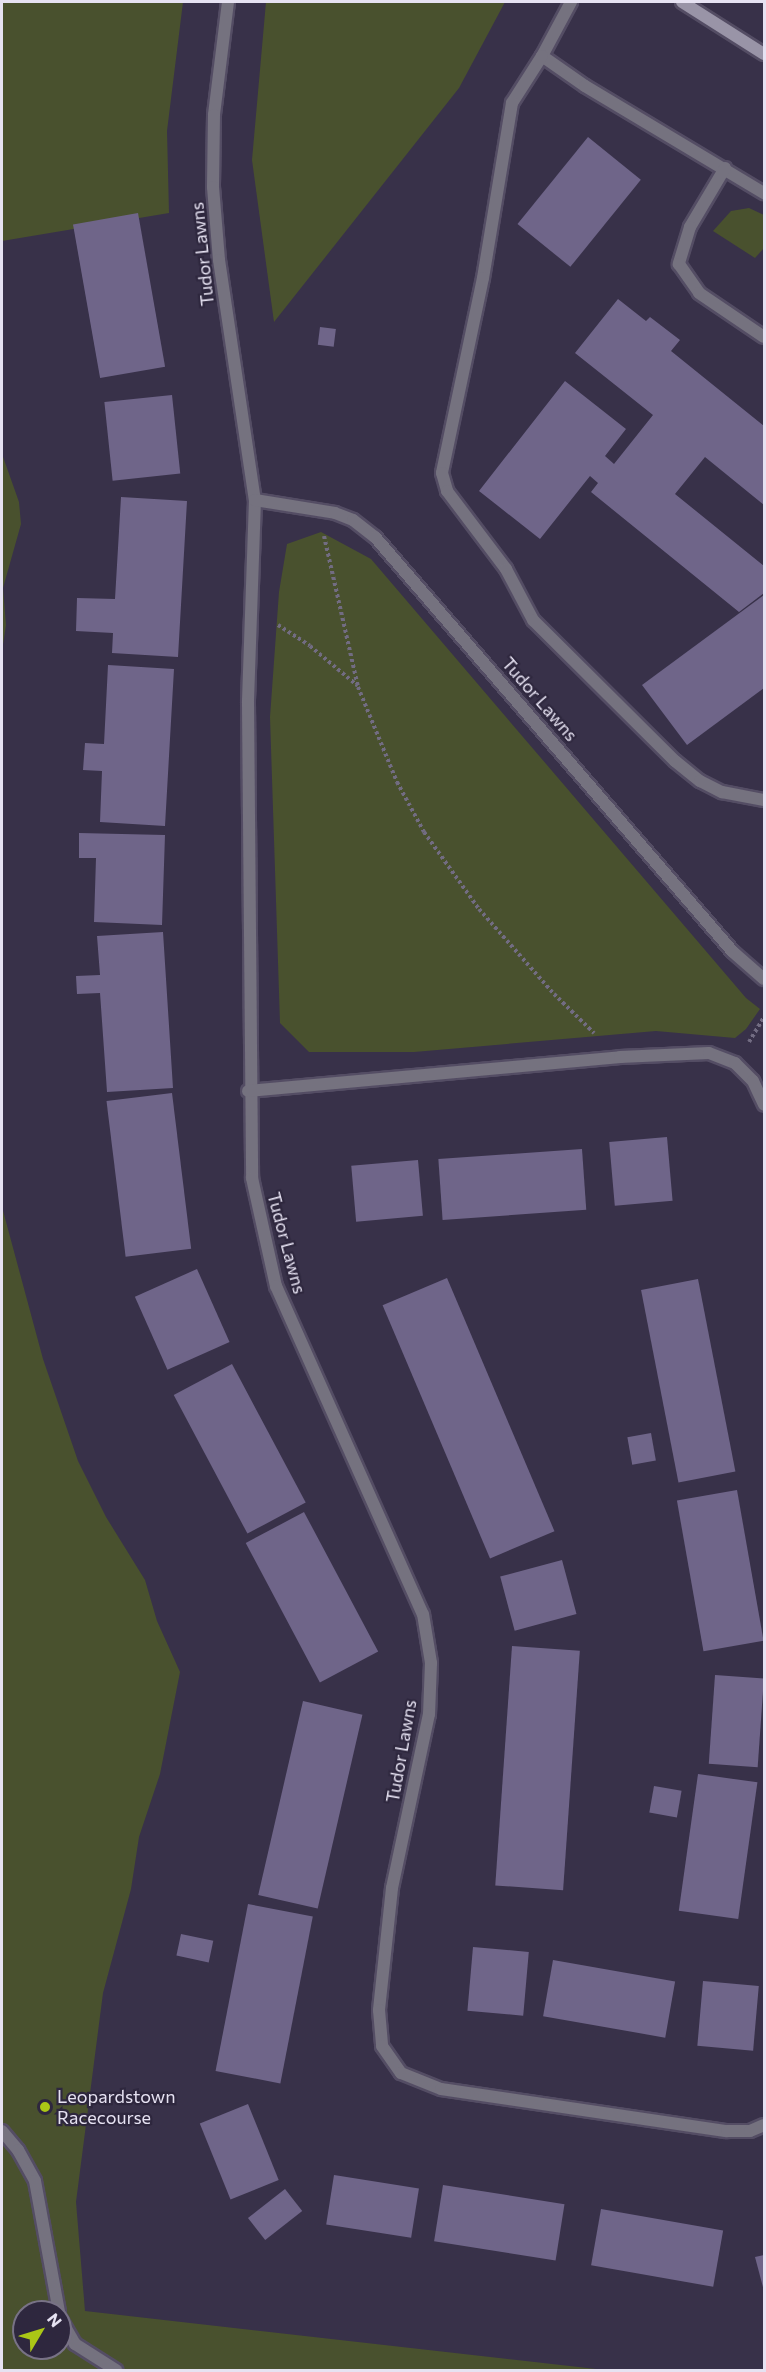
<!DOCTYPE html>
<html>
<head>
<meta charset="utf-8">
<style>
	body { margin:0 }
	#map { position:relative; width:766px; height:2372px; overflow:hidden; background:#383149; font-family:Commissioner,sans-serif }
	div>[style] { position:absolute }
	.green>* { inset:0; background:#49512e }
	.building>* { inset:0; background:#6f6589; transform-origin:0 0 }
	.path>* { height:4px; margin-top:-2px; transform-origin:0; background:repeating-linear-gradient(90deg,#726c82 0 3px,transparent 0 6px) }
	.roads { filter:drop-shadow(2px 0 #544d64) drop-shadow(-2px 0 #544d64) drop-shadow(0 2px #544d64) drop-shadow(0 -2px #544d64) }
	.service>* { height:12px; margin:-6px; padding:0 6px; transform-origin:6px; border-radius:6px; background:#75727f }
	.minor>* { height:12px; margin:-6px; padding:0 6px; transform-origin:6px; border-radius:6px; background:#75727f }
	.secondary>* { height:12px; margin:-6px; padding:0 6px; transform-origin:6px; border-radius:6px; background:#9994a7 }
	.dots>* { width:16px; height:16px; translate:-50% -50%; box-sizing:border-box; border:3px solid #2e273e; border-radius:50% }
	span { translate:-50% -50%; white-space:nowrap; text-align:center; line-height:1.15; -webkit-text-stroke:4.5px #2e273e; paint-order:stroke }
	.street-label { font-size:18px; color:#e6e2f2 }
	.poi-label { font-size:18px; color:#e6e2f2 }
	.left { translate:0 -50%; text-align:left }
	.frame { position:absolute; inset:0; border:3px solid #e6e2f2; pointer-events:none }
	.north { position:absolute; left:12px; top:2300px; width:60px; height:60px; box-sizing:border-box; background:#2e273e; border:2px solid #787286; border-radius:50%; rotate:52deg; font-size:16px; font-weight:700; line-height:24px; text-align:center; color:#e6e2f2 }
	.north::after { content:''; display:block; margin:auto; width:21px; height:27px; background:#abc716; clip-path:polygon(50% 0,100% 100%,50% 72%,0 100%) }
</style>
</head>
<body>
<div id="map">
	<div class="green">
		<div style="clip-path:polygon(2px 2px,183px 2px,167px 131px,169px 213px,2px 241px)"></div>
		<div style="clip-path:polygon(266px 2px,505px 2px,459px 88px,274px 322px,252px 160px)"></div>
		<div style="clip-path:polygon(749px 208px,764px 215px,764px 248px,755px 258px,713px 231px,731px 211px)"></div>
		<div style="clip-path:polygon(2px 454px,19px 502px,21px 524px,3px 588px,6px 625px,2px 651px)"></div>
		<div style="clip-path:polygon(321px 532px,371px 559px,746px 998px,760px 1009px,746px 1029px,735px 1038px,656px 1031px,414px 1052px,309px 1052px,280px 1023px,270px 717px,279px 592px,287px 544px)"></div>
		<div style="clip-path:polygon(evenodd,2px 1207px,43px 1359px,78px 1461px,106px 1517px,145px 1580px,157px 1621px,180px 1672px,160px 1774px,139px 1837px,131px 1889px,103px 1993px,76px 2202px,85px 2311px,605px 2370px,2px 2370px,2px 1207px,24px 2312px,60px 2312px,60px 2348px,24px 2348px,24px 2312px)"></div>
	</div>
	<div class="building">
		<div style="left:588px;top:137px;width:68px;height:112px;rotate:39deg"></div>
		<div style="left:138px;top:213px;width:156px;height:66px;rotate:80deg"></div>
		<div style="clip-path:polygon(618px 299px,646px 321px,650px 317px,680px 340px,671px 351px,764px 426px,764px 505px,705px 457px,675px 494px,764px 566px,764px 593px,739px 612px,591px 492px,598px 483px,590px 476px,540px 539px,479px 491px,565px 381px,626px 429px,605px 456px,614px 464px,653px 415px,575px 353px)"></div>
		<div style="left:320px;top:327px;width:16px;height:18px;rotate:7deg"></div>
		<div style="left:172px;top:395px;width:79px;height:68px;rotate:84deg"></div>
		<div style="clip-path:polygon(121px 497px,187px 501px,178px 657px,112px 653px,113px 633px,76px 631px,77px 598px,115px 599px)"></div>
		<div style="clip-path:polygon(764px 595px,764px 688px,687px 745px,642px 685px)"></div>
		<div style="clip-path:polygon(108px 665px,174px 669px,165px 826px,100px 822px,102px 771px,83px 770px,85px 743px,104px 744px)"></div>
		<div style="clip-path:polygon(79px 833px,165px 835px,162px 925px,94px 922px,96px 858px,79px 858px)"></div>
		<div style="clip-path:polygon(163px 932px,173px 1088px,107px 1092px,100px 993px,77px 994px,76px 976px,100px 975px,97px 936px)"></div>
		<div style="left:172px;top:1093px;width:157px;height:66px;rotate:83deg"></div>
		<div style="left:667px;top:1137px;width:64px;height:58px;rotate:85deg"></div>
		<div style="left:582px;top:1149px;width:61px;height:144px;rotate:86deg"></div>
		<div style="left:418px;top:1160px;width:56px;height:67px;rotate:85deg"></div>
		<div style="left:197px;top:1269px;width:80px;height:68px;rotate:66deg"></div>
		<div style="left:447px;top:1278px;width:275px;height:70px;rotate:67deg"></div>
		<div style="left:698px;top:1279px;width:196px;height:58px;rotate:79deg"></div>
		<div style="left:232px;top:1364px;width:157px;height:66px;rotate:62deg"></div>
		<div style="left:651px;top:1433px;width:28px;height:24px;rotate:80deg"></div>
		<div style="left:737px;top:1490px;width:153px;height:61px;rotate:80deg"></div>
		<div style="left:304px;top:1512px;width:158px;height:66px;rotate:62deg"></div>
		<div style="left:562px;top:1560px;width:56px;height:64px;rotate:75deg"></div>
		<div style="left:512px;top:1646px;width:68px;height:240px;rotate:4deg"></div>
		<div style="left:715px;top:1675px;width:49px;height:89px;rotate:4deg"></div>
		<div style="left:303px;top:1701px;width:61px;height:199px;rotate:13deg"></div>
		<div style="left:698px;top:1774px;width:60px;height:138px;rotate:8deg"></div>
		<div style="left:654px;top:1786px;width:28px;height:27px;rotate:10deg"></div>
		<div style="left:248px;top:1904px;width:66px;height:170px;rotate:11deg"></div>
		<div style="left:181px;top:1934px;width:33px;height:22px;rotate:12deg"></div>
		<div style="left:473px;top:1947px;width:56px;height:64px;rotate:5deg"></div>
		<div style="left:553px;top:1960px;width:124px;height:57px;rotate:10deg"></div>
		<div style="left:703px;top:1981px;width:56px;height:65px;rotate:5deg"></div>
		<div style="left:248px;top:2104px;width:82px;height:52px;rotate:68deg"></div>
		<div style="left:334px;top:2175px;width:86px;height:50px;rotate:9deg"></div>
		<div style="left:443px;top:2185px;width:123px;height:57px;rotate:9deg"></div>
		<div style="left:285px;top:2189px;width:28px;height:47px;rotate:52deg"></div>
		<div style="left:601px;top:2209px;width:124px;height:57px;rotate:10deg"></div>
		<div style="clip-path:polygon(764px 2255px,764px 2291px,755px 2257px)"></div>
	</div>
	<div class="path">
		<div style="left:324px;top:536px;width:155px;rotate:77.3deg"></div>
		<div style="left:358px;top:687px;width:103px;rotate:67.7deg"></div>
		<div style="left:397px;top:782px;width:57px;rotate:61.6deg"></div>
		<div style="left:424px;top:832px;width:95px;rotate:54.5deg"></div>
		<div style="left:479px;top:909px;width:113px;rotate:48.6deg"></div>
		<div style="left:554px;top:994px;width:56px;rotate:44.3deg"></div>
		<div style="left:278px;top:625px;width:38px;rotate:33deg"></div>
		<div style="left:310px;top:646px;width:62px;rotate:39.8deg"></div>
		<div style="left:749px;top:1042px;width:29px;rotate:-59deg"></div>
	</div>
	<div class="roads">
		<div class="service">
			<div style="left:571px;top:2px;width:61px;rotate:118.2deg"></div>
			<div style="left:542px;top:56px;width:52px;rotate:34.9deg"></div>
			<div style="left:585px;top:86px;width:209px;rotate:30.9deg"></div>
			<div style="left:542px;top:56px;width:56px;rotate:122.6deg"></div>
			<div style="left:512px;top:103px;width:177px;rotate:99.4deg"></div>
			<div style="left:483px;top:278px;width:199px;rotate:101.9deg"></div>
			<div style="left:442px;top:473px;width:19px;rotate:74deg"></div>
			<div style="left:447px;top:491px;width:98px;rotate:52.9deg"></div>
			<div style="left:506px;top:569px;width:58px;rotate:62.1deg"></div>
			<div style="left:533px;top:620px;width:200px;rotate:44.8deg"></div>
			<div style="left:675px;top:761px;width:32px;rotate:39deg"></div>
			<div style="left:700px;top:781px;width:25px;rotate:27deg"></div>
			<div style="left:722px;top:792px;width:43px;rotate:10.8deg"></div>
			<div style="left:725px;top:168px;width:69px;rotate:120.7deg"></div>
			<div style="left:690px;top:227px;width:39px;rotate:107deg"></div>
			<div style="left:679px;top:264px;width:35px;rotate:55deg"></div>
			<div style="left:699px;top:293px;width:78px;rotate:34.1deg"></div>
			<div style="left:2px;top:2131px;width:25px;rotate:50deg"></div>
			<div style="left:18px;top:2150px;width:35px;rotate:61deg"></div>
			<div style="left:35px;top:2181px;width:133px;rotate:79.6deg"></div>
			<div style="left:60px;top:2318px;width:30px;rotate:60deg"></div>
			<div style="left:75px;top:2344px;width:49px;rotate:32.4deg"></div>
		</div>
		<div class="minor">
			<div style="left:228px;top:2px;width:114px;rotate:97.1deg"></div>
			<div style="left:214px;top:115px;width:72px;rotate:90.8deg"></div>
			<div style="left:213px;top:187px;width:73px;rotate:85.3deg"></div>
			<div style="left:219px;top:260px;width:243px;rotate:81.5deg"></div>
			<div style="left:255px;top:500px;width:203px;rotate:92deg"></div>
			<div style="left:248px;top:703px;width:475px;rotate:89.5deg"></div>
			<div style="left:252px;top:1178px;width:111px;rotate:77.5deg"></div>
			<div style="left:276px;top:1286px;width:359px;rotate:65.9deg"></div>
			<div style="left:423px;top:1614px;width:50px;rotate:80.7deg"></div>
			<div style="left:431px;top:1663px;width:51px;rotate:92.2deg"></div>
			<div style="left:429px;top:1714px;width:178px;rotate:102deg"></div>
			<div style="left:392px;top:1888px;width:123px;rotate:96.1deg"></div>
			<div style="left:379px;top:2010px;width:36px;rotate:85deg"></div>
			<div style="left:382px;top:2046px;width:33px;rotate:55deg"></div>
			<div style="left:401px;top:2073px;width:43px;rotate:21.8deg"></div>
			<div style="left:441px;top:2089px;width:289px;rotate:8.4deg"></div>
			<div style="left:727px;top:2131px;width:23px"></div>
			<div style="left:750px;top:2131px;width:15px;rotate:-23deg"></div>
			<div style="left:255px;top:500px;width:81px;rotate:9.2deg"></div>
			<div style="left:335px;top:513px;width:19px;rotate:21deg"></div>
			<div style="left:353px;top:520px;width:28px;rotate:38deg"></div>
			<div style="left:375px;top:537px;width:548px;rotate:49.22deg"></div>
			<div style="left:733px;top:952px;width:41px;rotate:41.1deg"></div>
			<div style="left:248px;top:1091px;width:374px;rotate:-5.2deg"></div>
			<div style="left:620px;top:1057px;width:89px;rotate:-2.6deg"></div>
			<div style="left:709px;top:1053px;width:28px;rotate:21deg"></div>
			<div style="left:735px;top:1063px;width:25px;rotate:45deg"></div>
			<div style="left:753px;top:1081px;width:26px;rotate:65deg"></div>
		</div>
		<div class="secondary">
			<div style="left:682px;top:2px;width:97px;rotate:32.4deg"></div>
		</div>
	</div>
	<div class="dots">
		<div style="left:45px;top:2107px;background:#abc716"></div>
	</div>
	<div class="street-label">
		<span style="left:202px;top:254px;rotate:-96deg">Tudor Lawns</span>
		<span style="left:540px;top:699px;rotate:49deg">Tudor Lawns</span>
		<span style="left:287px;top:1243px;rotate:75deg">Tudor Lawns</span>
		<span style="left:401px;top:1751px;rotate:-80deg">Tudor Lawns</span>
	</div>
	<div class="poi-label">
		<span class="left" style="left:57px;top:2107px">Leopardstown<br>Racecourse</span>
	</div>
	<div class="frame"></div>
	<div class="north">N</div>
</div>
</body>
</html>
